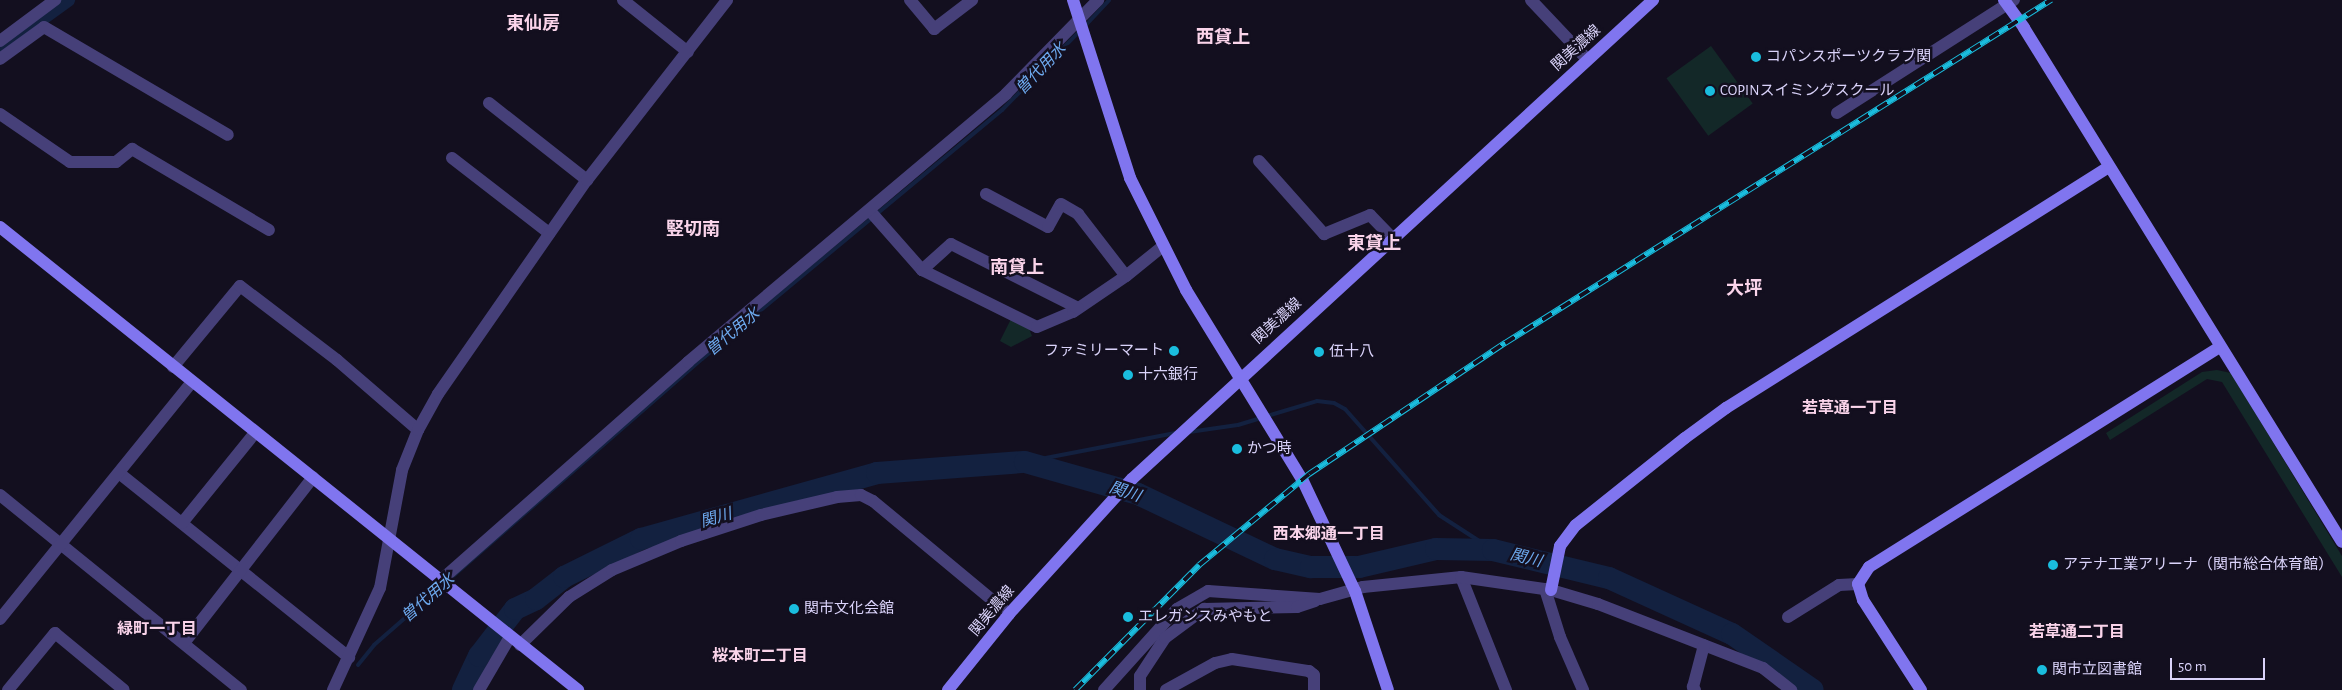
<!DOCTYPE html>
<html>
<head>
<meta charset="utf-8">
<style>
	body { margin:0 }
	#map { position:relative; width:2342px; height:690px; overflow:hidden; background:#130f1f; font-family:"Alegreya Sans","Noto Sans JP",sans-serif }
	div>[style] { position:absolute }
	.green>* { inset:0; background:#132828; transform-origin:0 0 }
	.stream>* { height:4px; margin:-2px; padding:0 2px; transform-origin:2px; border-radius:2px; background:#132140 }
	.canal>* { height:14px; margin:-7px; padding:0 7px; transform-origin:7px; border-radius:7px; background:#132140 }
	.river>* { height:22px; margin:-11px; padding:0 11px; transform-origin:11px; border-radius:11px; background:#132140 }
	.street>* { height:12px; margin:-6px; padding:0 6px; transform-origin:6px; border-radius:6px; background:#464079 }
	.secondary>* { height:12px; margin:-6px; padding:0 6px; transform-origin:6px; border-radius:6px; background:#8075ef }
	.rail>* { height:5.5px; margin-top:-2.75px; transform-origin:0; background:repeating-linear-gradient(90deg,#130f1f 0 11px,#1abdde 0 22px); box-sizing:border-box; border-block:1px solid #1abdde }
	.dots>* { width:14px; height:14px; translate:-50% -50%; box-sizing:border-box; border:2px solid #130f1f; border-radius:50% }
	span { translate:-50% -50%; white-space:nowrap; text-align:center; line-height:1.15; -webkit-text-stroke:5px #130f1f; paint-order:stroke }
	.street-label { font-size:15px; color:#dad3fa }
	.poi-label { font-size:15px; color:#dad3fa }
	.left { translate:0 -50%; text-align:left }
	.right { translate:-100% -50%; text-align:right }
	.water-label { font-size:16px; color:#6da9ee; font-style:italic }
	.neighbourhood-label { font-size:16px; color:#fad4ea; font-weight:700 }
	.quarter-label { font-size:18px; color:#fad4ea; font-weight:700 }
	.scale { position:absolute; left:2170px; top:658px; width:95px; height:22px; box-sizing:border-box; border:2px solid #dad3fa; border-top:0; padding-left:6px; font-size:15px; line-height:18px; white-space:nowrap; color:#dad3fa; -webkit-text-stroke:4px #130f1f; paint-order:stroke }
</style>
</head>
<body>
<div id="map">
	<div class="green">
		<div style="left:1711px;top:46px;width:71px;height:55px;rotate:54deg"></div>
		<div style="clip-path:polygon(1012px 317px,1028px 326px,1032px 336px,1011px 347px,1000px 341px)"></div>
		<div style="clip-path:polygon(2217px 370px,2231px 373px,2342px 556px,2342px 577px,2222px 382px,2207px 379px,2110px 440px,2106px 433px,2202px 372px)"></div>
	</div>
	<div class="stream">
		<div style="left:1085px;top:26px;width:35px;rotate:-47deg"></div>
		<div style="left:1267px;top:416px;width:52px;rotate:-16.7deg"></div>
		<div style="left:1317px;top:401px;width:17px;rotate:7deg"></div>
		<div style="left:1334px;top:403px;width:13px;rotate:29deg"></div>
		<div style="left:1345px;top:409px;width:142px;rotate:48.4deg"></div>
		<div style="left:1439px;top:515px;width:64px;rotate:32.9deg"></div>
		<div style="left:1189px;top:432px;width:49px;rotate:-8.1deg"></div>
		<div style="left:1238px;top:425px;width:24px;rotate:-17deg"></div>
		<div style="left:1025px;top:462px;width:153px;rotate:-10.9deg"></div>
		<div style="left:358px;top:665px;width:26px;rotate:-51deg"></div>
		<div style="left:374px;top:645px;width:435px;rotate:-41.1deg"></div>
		<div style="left:702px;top:359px;width:390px;rotate:-39.7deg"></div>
		<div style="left:1002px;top:110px;width:111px;rotate:-45.4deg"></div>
	</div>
	<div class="canal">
		<div style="left:0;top:49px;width:84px;rotate:-35.8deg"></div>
	</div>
	<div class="river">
		<div style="left:463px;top:690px;width:38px;rotate:-65deg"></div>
		<div style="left:479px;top:656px;width:59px;rotate:-52.5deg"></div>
		<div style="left:515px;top:609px;width:23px;rotate:-25deg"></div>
		<div style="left:536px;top:599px;width:36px;rotate:-38deg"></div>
		<div style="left:564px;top:577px;width:86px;rotate:-26.3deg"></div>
		<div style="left:641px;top:539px;width:245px;rotate:-15.6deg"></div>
		<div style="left:877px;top:473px;width:148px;rotate:-4.3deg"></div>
		<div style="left:1025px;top:462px;width:117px;rotate:15.8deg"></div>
		<div style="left:1138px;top:494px;width:152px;rotate:25.4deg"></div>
		<div style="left:1275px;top:559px;width:37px;rotate:13deg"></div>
		<div style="left:1311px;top:567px;width:48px"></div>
		<div style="left:1359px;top:567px;width:79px;rotate:-13.2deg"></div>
		<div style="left:1436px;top:549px;width:57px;rotate:1deg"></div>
		<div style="left:1493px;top:550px;width:119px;rotate:13.6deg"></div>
		<div style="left:1609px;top:578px;width:135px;rotate:24.5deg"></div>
		<div style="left:1732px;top:634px;width:98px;rotate:34.7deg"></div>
	</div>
	<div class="street">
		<div style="left:623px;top:0;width:83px;rotate:38.7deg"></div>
		<div style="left:910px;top:0;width:38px;rotate:50deg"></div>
		<div style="left:934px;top:29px;width:48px;rotate:-37.3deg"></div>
		<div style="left:1531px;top:0;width:81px;rotate:46.5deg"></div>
		<div style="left:0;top:41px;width:69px;rotate:-36.7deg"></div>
		<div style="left:0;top:59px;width:54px;rotate:-36deg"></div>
		<div style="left:44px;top:27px;width:213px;rotate:30.4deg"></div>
		<div style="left:489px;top:103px;width:125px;rotate:38.2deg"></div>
		<div style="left:1837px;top:113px;width:210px;rotate:-32.6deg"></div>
		<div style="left:0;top:114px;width:85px;rotate:34.4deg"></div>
		<div style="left:70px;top:162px;width:46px"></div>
		<div style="left:116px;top:162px;width:21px;rotate:-39deg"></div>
		<div style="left:132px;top:149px;width:159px;rotate:30.6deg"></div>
		<div style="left:452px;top:158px;width:123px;rotate:37.7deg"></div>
		<div style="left:1259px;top:161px;width:98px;rotate:48.3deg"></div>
		<div style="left:1324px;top:234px;width:50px;rotate:-22.4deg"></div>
		<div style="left:1370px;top:215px;width:32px;rotate:46deg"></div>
		<div style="left:986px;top:194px;width:70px;rotate:28deg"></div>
		<div style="left:1048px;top:227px;width:26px;rotate:-61deg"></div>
		<div style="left:1061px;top:204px;width:20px;rotate:30deg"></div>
		<div style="left:1078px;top:214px;width:78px;rotate:52.3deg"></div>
		<div style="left:1126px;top:276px;width:48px;rotate:-39deg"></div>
		<div style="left:870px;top:211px;width:79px;rotate:48.6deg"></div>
		<div style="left:922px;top:270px;width:128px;rotate:26.4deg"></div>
		<div style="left:1037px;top:327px;width:39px;rotate:-23deg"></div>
		<div style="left:1073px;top:312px;width:64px;rotate:-34.2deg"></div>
		<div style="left:922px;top:270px;width:39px;rotate:-42deg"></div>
		<div style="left:951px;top:244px;width:142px;rotate:26.7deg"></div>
		<div style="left:173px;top:367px;width:105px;rotate:-50.4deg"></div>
		<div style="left:240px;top:286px;width:122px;rotate:37.3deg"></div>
		<div style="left:337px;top:360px;width:107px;rotate:40.8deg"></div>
		<div style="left:119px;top:473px;width:295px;rotate:38.7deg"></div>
		<div style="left:0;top:495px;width:310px;rotate:39deg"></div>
		<div style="left:182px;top:523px;width:116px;rotate:-51deg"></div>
		<div style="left:1461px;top:577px;width:122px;rotate:68.3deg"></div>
		<div style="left:440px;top:581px;width:331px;rotate:-41.4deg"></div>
		<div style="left:688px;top:362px;width:416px;rotate:-40.1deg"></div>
		<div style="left:1006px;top:94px;width:132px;rotate:-45.6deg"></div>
		<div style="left:1545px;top:589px;width:50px;rotate:72.6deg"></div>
		<div style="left:1560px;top:637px;width:58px;rotate:66.5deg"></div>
		<div style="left:1788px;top:617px;width:60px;rotate:-32.1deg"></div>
		<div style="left:1839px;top:585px;width:19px;rotate:-3deg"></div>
		<div style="left:0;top:619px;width:305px;rotate:-51deg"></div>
		<div style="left:184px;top:643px;width:210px;rotate:-52.1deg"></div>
		<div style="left:520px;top:645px;width:69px;rotate:-44.4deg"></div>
		<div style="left:569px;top:597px;width:51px;rotate:-32.1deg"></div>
		<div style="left:612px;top:570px;width:75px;rotate:-22.8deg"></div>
		<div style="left:681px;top:541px;width:84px;rotate:-18deg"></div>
		<div style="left:761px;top:515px;width:78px;rotate:-13.3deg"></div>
		<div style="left:837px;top:497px;width:24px;rotate:-5deg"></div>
		<div style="left:861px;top:495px;width:13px;rotate:27deg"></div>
		<div style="left:873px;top:501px;width:177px;rotate:39.7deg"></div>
		<div style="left:8px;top:690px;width:74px;rotate:-50.5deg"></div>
		<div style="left:55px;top:633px;width:89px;rotate:39.6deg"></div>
		<div style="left:333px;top:690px;width:112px;rotate:-65.3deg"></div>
		<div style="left:380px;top:588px;width:120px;rotate:-79.4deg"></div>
		<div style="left:402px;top:470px;width:43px;rotate:-68.2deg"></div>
		<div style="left:418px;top:430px;width:41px;rotate:-60.9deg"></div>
		<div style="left:438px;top:394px;width:261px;rotate:-55.2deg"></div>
		<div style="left:587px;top:180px;width:228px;rotate:-52.1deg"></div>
		<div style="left:479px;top:690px;width:61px;rotate:-59.7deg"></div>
		<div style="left:1104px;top:690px;width:109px;rotate:-48deg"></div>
		<div style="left:1177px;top:609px;width:36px;rotate:-30deg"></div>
		<div style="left:1208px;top:591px;width:112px;rotate:4.1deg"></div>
		<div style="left:1320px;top:599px;width:45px;rotate:-15.6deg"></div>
		<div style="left:1363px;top:587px;width:99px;rotate:-5.8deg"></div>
		<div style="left:1461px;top:577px;width:91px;rotate:8.2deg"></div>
		<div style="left:1551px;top:590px;width:49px;rotate:16.6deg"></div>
		<div style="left:1598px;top:604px;width:177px;rotate:21.2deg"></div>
		<div style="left:1763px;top:668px;width:36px;rotate:38deg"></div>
		<div style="left:1140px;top:690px;width:14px;rotate:-90deg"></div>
		<div style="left:1140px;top:676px;width:45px;rotate:-56.7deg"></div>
		<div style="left:1165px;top:638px;width:49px;rotate:-36.6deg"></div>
		<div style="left:1204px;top:609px;width:93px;rotate:-1.2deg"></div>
		<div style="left:1297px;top:607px;width:19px;rotate:-18deg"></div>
		<div style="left:1166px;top:690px;width:56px;rotate:-28.9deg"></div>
		<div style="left:1215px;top:663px;width:17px;rotate:-13deg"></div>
		<div style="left:1232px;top:659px;width:78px;rotate:8.9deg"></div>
		<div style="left:1309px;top:671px;width:6px;rotate:39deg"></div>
		<div style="left:1314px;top:675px;width:15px;rotate:90deg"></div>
		<div style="left:1695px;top:690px;width:4px;rotate:-124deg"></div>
		<div style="left:1693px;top:687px;width:43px;rotate:-75.3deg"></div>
	</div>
	<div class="secondary">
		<div style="left:1073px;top:0;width:187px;rotate:72.2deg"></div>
		<div style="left:1130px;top:178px;width:125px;rotate:63.4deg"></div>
		<div style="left:1186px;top:290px;width:222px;rotate:58.5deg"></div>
		<div style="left:1302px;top:479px;width:124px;rotate:64.7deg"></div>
		<div style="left:1355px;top:591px;width:104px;rotate:71.6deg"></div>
		<div style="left:2004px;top:0;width:34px;rotate:54deg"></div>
		<div style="left:2024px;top:28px;width:604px;rotate:58.26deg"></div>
		<div style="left:0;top:227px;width:741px;rotate:38.7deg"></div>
		<div style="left:1551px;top:590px;width:45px;rotate:-78.4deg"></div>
		<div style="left:1560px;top:546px;width:26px;rotate:-53deg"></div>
		<div style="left:1576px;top:525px;width:139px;rotate:-38.6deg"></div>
		<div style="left:1685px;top:438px;width:51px;rotate:-36.2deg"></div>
		<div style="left:1726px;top:408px;width:452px;rotate:-32.2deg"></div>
		<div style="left:948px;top:690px;width:97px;rotate:-51.2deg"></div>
		<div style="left:1009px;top:614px;width:183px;rotate:-47.7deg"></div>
		<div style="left:1132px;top:479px;width:708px;rotate:-42.59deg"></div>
		<div style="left:1921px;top:690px;width:107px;rotate:-122.8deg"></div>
		<div style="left:1863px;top:600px;width:17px;rotate:-107deg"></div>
		<div style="left:1858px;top:584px;width:20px;rotate:-57deg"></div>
		<div style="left:1869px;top:567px;width:414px;rotate:-32.1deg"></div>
	</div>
	<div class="rail">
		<div style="left:1075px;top:690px;width:176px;rotate:-45.2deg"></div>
		<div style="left:1199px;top:565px;width:143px;rotate:-39.6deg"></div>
		<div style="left:1309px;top:474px;width:236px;rotate:-33.8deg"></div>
		<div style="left:1505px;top:343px;width:645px;rotate:-32.14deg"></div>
	</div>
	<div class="dots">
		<div style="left:1756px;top:57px;background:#1abdde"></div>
		<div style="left:1710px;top:91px;background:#1abdde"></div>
		<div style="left:1174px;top:351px;background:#1abdde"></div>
		<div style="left:1319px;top:352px;background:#1abdde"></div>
		<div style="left:1128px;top:375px;background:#1abdde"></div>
		<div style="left:1237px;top:449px;background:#1abdde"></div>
		<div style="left:2053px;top:565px;background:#1abdde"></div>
		<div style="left:794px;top:609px;background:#1abdde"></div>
		<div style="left:1128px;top:617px;background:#1abdde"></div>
		<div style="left:2042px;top:670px;background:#1abdde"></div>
	</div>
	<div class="street-label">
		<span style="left:1576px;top:48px;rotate:-42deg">関美濃線</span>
		<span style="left:1277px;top:321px;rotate:-42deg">関美濃線</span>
		<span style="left:992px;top:611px;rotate:-50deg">関美濃線</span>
	</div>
	<div class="poi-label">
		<span class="left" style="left:1766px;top:57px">コパンスポーツクラブ関</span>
		<span class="left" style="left:1720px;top:91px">COPINスイミングスクール</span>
		<span class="right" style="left:1164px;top:351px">ファミリーマート</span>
		<span class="left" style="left:1329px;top:352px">伍十八</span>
		<span class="left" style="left:1138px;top:375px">十六銀行</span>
		<span class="left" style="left:1247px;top:449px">かつ時</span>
		<span class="left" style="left:2063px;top:565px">アテナ工業アリーナ（関市総合体育館）</span>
		<span class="left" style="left:804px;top:609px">関市文化会館</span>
		<span class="left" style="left:1138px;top:617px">エレガンスみやもと</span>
		<span class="left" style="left:2052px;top:670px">関市立図書館</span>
	</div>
	<div class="water-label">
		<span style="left:1041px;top:69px;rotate:-46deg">曽代用水</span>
		<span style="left:733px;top:332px;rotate:-40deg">曽代用水</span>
		<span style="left:1125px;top:492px;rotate:18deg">関川</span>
		<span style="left:716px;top:518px;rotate:-16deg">関川</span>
		<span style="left:1526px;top:558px;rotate:14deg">関川</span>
		<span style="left:428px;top:598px;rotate:-41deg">曽代用水</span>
	</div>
	<div class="neighbourhood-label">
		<span style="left:1850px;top:408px">若草通一丁目</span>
		<span style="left:1329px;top:534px">西本郷通一丁目</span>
		<span style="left:157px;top:629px">緑町一丁目</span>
		<span style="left:2077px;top:632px">若草通二丁目</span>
		<span style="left:760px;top:656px">桜本町二丁目</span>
	</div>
	<div class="quarter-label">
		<span style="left:533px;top:24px">東仙房</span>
		<span style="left:1223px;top:38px">西貸上</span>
		<span style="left:693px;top:230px">竪切南</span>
		<span style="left:1374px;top:244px">東貸上</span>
		<span style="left:1017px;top:268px">南貸上</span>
		<span style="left:1744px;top:289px">大坪</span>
	</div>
	<div class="scale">50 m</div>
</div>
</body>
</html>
